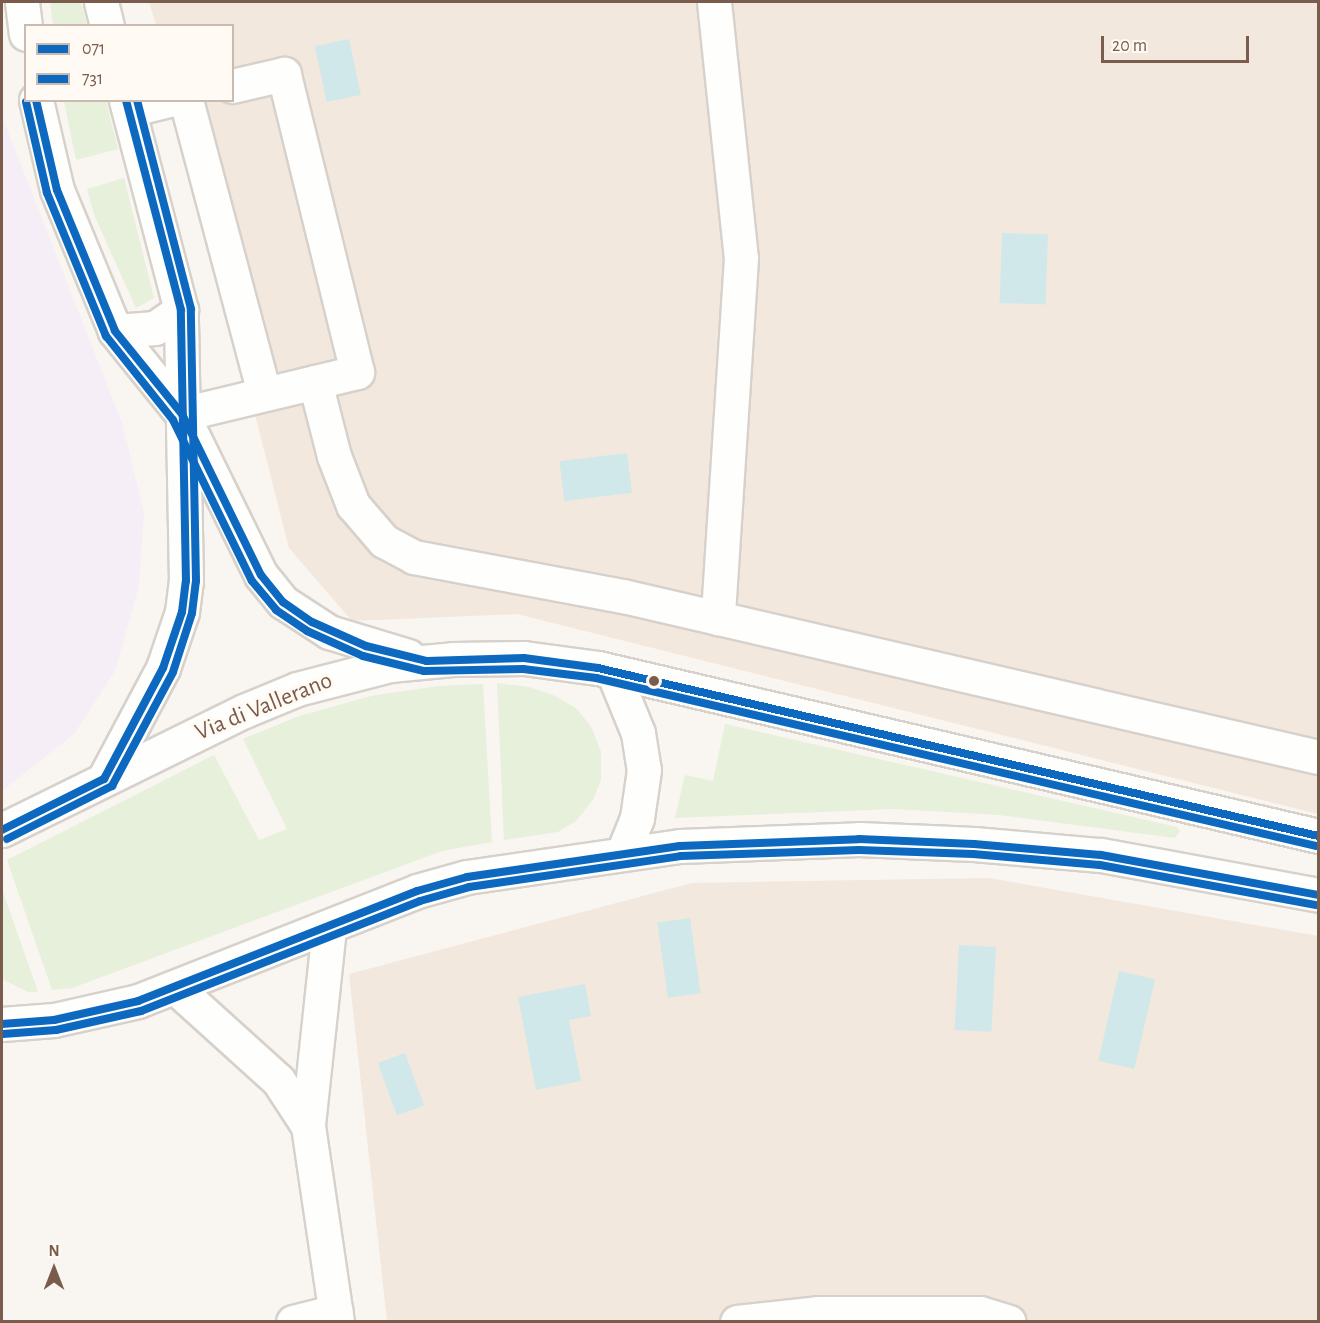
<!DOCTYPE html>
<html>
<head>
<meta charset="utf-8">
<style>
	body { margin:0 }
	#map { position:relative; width:1320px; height:1323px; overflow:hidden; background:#f9f5f0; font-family:"Alegreya Sans",sans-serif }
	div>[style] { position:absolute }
	.residential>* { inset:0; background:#f2e8de }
	.education>* { inset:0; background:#f6eef6 }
	.green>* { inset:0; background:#e7f0db }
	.water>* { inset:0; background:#d0e8ea; transform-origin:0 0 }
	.roads { filter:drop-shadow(2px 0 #d7d1cb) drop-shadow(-2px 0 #d7d1cb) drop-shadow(0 2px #d7d1cb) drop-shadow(0 -2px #d7d1cb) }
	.minor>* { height:33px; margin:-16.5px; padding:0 16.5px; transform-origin:16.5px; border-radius:16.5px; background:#fefefd }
	.bus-1>* { height:8px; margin:-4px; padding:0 4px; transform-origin:4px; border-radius:4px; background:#0c69bf }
	.bus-2>* { height:8px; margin:-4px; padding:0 4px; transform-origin:4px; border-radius:4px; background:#0c69bf }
	.dots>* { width:16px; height:16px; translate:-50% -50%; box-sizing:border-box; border:3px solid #fffaf3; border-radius:50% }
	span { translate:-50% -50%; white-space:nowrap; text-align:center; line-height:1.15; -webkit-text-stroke:6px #fffaf3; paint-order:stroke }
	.street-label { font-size:24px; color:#7a5c4d }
	.frame { position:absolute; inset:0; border:3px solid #7a5c4d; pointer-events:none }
	.legend { position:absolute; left:24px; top:24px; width:210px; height:78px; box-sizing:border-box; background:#fffaf3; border:2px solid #cabbb1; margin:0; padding:8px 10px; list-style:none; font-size:18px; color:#7a5c4d }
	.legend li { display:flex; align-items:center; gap:12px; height:30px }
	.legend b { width:30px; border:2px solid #cabbb1 }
	.north { position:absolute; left:24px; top:1239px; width:60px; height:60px; -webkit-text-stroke:4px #fffaf3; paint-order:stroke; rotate:0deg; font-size:16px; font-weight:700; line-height:24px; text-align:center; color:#7a5c4d }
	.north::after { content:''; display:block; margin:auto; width:21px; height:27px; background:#7a5c4d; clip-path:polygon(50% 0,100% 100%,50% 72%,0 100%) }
	.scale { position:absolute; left:1101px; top:36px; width:148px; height:27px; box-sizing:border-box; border:3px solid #7a5c4d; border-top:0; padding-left:8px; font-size:18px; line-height:21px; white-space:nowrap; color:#7a5c4d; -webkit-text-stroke:4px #fffaf3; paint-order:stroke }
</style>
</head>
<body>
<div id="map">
	<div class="residential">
		<div style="clip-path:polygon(149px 2px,1318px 2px,1318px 814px,517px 614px,352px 621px,289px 548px,175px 101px,232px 100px,232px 26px,156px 25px)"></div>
		<div style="clip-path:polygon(989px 878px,1318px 936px,1318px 1321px,387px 1321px,349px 974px,692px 883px)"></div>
	</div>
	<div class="education">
		<div style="clip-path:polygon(2px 116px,122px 423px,144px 512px,139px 586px,115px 671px,74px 734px,2px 791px)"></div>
	</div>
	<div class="green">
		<div style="clip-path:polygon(50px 2px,81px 2px,87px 25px,53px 25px)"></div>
		<div style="clip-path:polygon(64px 101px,106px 101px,118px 149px,76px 160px)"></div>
		<div style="clip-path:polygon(124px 178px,154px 298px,136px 308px,95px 217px,87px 189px)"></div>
		<div style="clip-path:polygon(497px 683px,529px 687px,553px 695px,576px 708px,592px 728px,601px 752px,601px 780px,593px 800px,576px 821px,558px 832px,504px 840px)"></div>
		<div style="clip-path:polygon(483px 684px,492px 842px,442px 851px,72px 988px,52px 990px,7px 860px,214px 755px,259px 840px,287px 829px,243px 739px,299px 716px,371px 696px,438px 686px)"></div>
		<div style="clip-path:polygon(725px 724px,1177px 827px,1180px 831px,1175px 838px,999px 815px,893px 809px,675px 818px,685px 775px,713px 781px)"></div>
		<div style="clip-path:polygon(2px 889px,38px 992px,28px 992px,2px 979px)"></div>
	</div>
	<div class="water">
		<div style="left:349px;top:39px;width:57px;height:35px;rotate:78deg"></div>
		<div style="left:1002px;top:233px;width:46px;height:70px;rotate:2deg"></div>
		<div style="left:627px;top:453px;width:40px;height:68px;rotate:83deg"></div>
		<div style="left:690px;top:918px;width:76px;height:33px;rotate:82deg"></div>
		<div style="left:959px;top:945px;width:37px;height:85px;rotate:3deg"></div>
		<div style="left:1119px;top:971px;width:37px;height:92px;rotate:13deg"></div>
		<div style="clip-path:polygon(585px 984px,591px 1016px,569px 1020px,581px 1081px,536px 1090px,518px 997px)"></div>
		<div style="left:405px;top:1053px;width:56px;height:29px;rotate:70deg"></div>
	</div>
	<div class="roads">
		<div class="minor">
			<div style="left:22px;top:2px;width:32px;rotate:83deg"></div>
			<div style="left:101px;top:2px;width:25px;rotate:76deg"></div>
			<div style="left:714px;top:2px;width:257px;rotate:84deg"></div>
			<div style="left:741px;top:258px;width:361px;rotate:93.7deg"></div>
			<div style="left:36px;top:100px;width:92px;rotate:76.9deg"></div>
			<div style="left:57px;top:190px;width:152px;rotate:67.6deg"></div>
			<div style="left:115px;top:331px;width:107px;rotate:51.1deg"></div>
			<div style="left:182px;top:414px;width:179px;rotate:63.9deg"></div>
			<div style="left:261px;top:575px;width:35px;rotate:51deg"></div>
			<div style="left:283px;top:602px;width:55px;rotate:33.1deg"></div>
			<div style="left:329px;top:632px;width:83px;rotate:16.9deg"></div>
			<div style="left:186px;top:100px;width:304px;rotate:75.1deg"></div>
			<div style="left:129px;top:110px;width:41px;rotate:-14deg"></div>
			<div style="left:115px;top:331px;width:40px;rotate:-4.3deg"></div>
			<div style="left:155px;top:328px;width:32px;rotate:-35deg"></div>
			<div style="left:315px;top:382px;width:76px;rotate:75.6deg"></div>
			<div style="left:334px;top:456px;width:53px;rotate:68.8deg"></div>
			<div style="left:353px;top:505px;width:48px;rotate:49.3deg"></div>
			<div style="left:384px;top:541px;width:34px;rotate:28deg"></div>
			<div style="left:414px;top:557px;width:213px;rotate:10.6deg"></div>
			<div style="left:623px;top:596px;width:713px;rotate:13.04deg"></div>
			<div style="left:182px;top:414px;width:180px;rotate:-13.5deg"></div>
			<div style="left:357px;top:372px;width:307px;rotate:-103.8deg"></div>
			<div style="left:284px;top:74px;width:53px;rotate:167deg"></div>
			<div style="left:613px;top:672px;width:66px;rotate:67.7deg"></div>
			<div style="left:638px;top:733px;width:37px;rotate:81deg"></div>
			<div style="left:644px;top:770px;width:49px;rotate:98.3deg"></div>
			<div style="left:637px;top:818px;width:37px;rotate:112deg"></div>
			<div style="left:104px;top:779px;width:126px;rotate:-62deg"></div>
			<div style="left:163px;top:668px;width:59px;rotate:-71.3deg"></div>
			<div style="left:182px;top:612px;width:31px;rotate:-83deg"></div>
			<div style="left:186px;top:581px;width:271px;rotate:-91.1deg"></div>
			<div style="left:181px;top:310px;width:217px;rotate:-104.7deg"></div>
			<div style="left:2px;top:830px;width:270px;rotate:-26.2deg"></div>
			<div style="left:244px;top:711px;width:57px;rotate:-22.5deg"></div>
			<div style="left:297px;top:689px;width:96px;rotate:-14.5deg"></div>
			<div style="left:390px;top:665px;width:63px;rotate:-5.4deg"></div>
			<div style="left:453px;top:659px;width:71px;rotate:-0.8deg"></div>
			<div style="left:524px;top:658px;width:75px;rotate:7.7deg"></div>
			<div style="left:598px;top:668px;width:739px;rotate:13.13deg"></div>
			<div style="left:329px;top:928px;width:199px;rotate:96.1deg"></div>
			<div style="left:308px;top:1126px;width:198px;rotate:81.6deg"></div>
			<div style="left:175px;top:987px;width:139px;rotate:42.1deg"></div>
			<div style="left:278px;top:1080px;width:55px;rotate:56.9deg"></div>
			<div style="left:2px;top:1024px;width:52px;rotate:-4.4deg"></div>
			<div style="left:54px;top:1020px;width:86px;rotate:-12.7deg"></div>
			<div style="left:138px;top:1001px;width:300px;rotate:-21.5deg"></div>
			<div style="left:417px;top:891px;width:52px;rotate:-15.6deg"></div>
			<div style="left:467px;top:877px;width:215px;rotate:-8.3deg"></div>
			<div style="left:680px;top:846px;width:179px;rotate:-2.2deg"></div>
			<div style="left:859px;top:839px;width:115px;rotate:2.5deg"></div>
			<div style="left:974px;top:844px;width:127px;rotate:5deg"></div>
			<div style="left:1101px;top:855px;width:221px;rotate:10.4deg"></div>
			<div style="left:293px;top:1322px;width:44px;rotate:-14.3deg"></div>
			<div style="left:737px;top:1322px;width:81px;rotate:-6.3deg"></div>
			<div style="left:818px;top:1313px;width:162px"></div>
			<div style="left:980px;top:1313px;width:30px;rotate:17deg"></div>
		</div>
	</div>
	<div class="bus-1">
		<div style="left:36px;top:100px;width:92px;rotate:76.9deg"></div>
		<div style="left:57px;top:190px;width:152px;rotate:67.6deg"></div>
		<div style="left:115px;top:331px;width:107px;rotate:51.1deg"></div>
		<div style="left:182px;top:414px;width:179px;rotate:63.9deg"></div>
		<div style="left:261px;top:575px;width:35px;rotate:51deg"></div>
		<div style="left:283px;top:602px;width:35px;rotate:35deg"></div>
		<div style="left:312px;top:622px;width:59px;rotate:24deg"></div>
		<div style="left:366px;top:646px;width:63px;rotate:13.8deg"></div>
		<div style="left:427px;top:661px;width:97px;rotate:-1.8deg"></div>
		<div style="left:524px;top:658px;width:75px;rotate:7.7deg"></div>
		<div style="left:598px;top:668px;width:739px;rotate:13.13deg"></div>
		<div style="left:2px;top:830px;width:114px;rotate:-26.6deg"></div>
		<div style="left:104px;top:779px;width:126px;rotate:-62deg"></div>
		<div style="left:163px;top:668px;width:59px;rotate:-71.3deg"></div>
		<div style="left:182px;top:612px;width:31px;rotate:-83deg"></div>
		<div style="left:186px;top:581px;width:271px;rotate:-91.1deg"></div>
		<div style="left:181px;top:310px;width:217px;rotate:-104.7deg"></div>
		<div style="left:2px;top:1024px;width:52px;rotate:-4.4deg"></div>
		<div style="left:54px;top:1020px;width:86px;rotate:-12.7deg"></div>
		<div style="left:138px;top:1001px;width:300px;rotate:-21.5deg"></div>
		<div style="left:417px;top:891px;width:52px;rotate:-15.6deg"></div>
		<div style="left:467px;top:877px;width:215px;rotate:-8.3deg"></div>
		<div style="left:680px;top:846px;width:179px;rotate:-2.2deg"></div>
		<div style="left:859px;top:839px;width:115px;rotate:2.5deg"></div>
		<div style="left:974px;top:844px;width:127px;rotate:5deg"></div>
		<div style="left:1101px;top:855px;width:221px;rotate:10.4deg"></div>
	</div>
	<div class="bus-2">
		<div style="left:26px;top:102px;width:93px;rotate:77deg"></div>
		<div style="left:47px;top:193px;width:155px;rotate:67.6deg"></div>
		<div style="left:106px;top:336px;width:107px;rotate:51.4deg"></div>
		<div style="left:173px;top:420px;width:179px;rotate:63.9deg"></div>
		<div style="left:252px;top:581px;width:38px;rotate:50deg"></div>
		<div style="left:276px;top:610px;width:37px;rotate:34deg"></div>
		<div style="left:307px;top:631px;width:61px;rotate:24.1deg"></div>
		<div style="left:363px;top:656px;width:63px;rotate:13.8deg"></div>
		<div style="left:424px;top:671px;width:99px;rotate:-1.2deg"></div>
		<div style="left:523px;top:669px;width:74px;rotate:7deg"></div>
		<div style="left:596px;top:678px;width:739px;rotate:13.13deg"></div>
		<div style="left:7px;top:839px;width:118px;rotate:-26.8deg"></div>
		<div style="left:112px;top:786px;width:129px;rotate:-61.8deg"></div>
		<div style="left:173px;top:672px;width:62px;rotate:-72.1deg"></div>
		<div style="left:192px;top:613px;width:32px;rotate:-83deg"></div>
		<div style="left:196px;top:581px;width:272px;rotate:-91.1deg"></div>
		<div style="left:191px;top:309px;width:216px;rotate:-104.5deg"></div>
		<div style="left:3px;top:1034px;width:53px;rotate:-4.3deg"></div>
		<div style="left:56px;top:1030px;width:87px;rotate:-12.6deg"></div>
		<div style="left:141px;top:1011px;width:300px;rotate:-21.5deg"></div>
		<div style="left:420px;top:901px;width:51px;rotate:-15.9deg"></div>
		<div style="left:469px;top:887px;width:214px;rotate:-8.3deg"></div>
		<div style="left:681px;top:856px;width:178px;rotate:-1.9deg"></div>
		<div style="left:859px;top:850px;width:114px;rotate:2deg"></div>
		<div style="left:973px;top:854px;width:127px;rotate:5deg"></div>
		<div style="left:1100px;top:865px;width:220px;rotate:10.5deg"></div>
	</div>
	<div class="dots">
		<div style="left:654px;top:681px;background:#7a5c4d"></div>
	</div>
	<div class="street-label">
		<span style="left:264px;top:707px;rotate:-22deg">Via di Vallerano</span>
	</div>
	<div class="frame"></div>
	<ul class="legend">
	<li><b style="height:8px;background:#0c69bf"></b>071</li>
	<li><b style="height:8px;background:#0c69bf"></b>731</li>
	</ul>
	<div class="north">N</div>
	<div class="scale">20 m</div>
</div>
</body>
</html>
